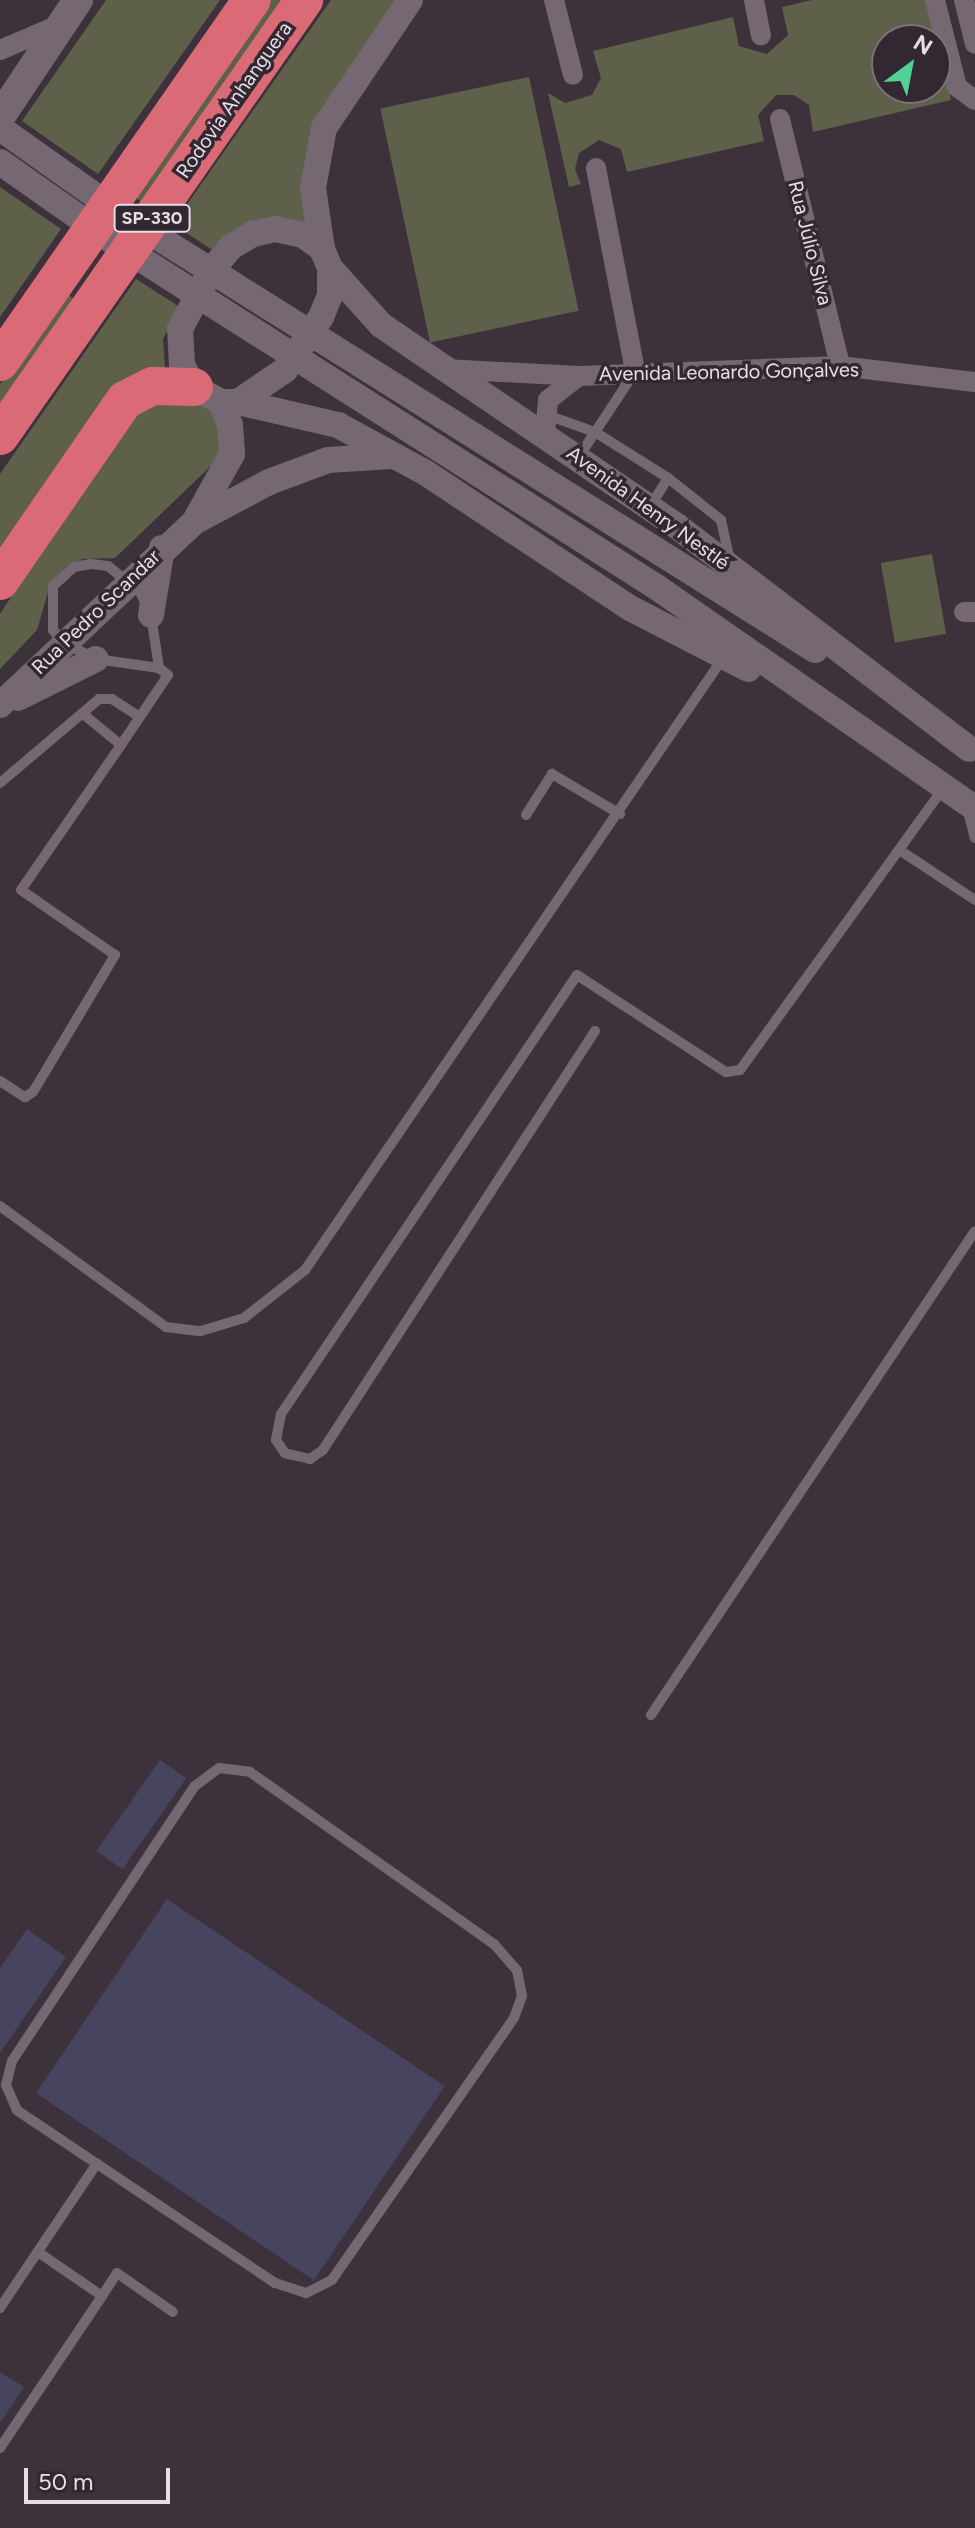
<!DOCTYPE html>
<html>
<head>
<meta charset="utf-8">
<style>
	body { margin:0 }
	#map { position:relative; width:975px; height:2528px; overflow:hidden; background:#3d323c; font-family:Figtree,sans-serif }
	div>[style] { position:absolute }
	.green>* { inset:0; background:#5e604a; transform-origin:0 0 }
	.building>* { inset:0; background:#474460; transform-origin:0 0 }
	.service>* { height:10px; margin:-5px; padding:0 5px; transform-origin:5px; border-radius:5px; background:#756873 }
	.minor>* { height:20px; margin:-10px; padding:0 10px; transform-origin:10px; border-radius:10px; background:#756873 }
	.tertiary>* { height:26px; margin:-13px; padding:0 13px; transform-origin:13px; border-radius:13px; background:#756873 }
	.secondary>* { height:30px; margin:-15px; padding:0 15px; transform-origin:15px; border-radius:15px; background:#756873 }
	.motorway>* { height:38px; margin:-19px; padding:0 19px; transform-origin:19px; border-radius:19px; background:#db6a77 }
	span { translate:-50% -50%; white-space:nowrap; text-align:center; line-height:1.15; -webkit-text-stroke:7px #332832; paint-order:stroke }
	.shield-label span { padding:2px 6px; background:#332832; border:2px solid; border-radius:6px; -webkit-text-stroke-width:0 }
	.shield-label { font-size:18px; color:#e5dee4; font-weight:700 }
	.street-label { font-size:20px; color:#e5dee4 }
	.north { position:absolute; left:871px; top:24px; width:80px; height:80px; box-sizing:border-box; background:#332832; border:2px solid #7a7179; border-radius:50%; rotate:32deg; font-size:22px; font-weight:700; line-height:32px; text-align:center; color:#e5dee4 }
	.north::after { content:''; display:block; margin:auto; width:28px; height:36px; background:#51d398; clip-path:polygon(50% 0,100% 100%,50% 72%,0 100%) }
	.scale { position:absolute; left:24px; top:2468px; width:146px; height:36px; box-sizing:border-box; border:4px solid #e5dee4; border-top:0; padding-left:10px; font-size:24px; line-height:28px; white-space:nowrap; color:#e5dee4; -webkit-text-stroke:6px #332832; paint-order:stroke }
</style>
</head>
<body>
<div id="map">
	<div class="green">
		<div style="clip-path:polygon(106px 0,220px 0,98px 174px,22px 121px)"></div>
		<div style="clip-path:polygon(264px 0,288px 0,146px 205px,128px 193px)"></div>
		<div style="clip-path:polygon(331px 0,398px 0,326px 103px,308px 224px,278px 217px,217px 253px,173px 224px)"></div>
		<div style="clip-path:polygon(evenodd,812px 0,929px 0,951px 100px,813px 132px,809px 105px,794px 95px,776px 95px,758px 115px,764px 141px,627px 172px,621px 149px,599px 140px,579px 153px,575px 169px,581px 184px,569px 187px,548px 93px,565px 103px,592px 95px,601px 78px,593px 51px,733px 17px,739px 46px,767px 54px,788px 35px,782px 7px,812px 0,887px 40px,935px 40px,935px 88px,887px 88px,887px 40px)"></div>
		<div style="left:529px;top:77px;width:239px;height:152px;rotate:78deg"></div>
		<div style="clip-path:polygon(0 187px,61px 229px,0 317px)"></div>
		<div style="clip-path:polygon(136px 279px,180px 307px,163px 339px,165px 369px,0 567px,0 474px)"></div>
		<div style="clip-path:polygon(64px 292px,77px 301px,0 411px,0 384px)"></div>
		<div style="clip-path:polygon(169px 395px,211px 406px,225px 442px,216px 461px,115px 558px,82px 559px,66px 567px,51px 582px,37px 630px,0 669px,0 614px,128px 416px)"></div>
		<div style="left:932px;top:554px;width:81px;height:52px;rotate:80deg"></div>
	</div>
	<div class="building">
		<div style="left:160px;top:1760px;width:32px;height:111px;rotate:35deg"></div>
		<div style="left:167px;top:1899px;width:335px;height:234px;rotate:34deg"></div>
		<div style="clip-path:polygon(27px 1929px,66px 1957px,0 2053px,0 1968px)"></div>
		<div style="clip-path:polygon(0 2372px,24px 2387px,0 2423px)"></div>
	</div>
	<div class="service">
		<div style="left:544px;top:414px;width:54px;rotate:19.4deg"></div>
		<div style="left:595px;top:432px;width:86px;rotate:32.2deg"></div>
		<div style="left:668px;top:478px;width:34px;rotate:122deg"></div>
		<div style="left:578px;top:458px;width:98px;rotate:-56.6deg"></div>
		<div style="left:668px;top:478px;width:68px;rotate:38.4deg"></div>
		<div style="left:721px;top:520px;width:42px;rotate:77.6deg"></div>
		<div style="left:91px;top:564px;width:17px;rotate:7deg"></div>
		<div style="left:108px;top:566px;width:41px;rotate:39.1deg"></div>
		<div style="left:140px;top:592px;width:25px;rotate:64deg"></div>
		<div style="left:151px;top:615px;width:54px;rotate:81.4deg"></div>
		<div style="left:159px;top:668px;width:64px;rotate:-171.9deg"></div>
		<div style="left:96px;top:659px;width:37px;rotate:-153deg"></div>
		<div style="left:63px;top:642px;width:16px;rotate:-130deg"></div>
		<div style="left:53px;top:630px;width:44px;rotate:-90deg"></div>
		<div style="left:53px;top:586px;width:28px;rotate:-42deg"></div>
		<div style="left:74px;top:567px;width:17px;rotate:-10deg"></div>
		<div style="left:121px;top:745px;width:84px;rotate:-56.1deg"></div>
		<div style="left:168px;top:675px;width:11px;rotate:-142deg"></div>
		<div style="left:0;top:783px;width:130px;rotate:-40.3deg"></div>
		<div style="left:99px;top:699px;width:13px"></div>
		<div style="left:112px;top:699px;width:33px;rotate:33deg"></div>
		<div style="left:967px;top:807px;width:32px;rotate:76deg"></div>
		<div style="left:526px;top:815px;width:49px;rotate:-57.6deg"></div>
		<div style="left:552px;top:774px;width:79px;rotate:30.5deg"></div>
		<div style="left:901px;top:851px;width:89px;rotate:33.5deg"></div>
		<div style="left:595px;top:1031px;width:500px;rotate:123deg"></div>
		<div style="left:323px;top:1450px;width:16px;rotate:145deg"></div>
		<div style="left:310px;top:1459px;width:26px;rotate:-167deg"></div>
		<div style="left:285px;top:1453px;width:16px;rotate:-125deg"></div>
		<div style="left:276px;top:1440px;width:26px;rotate:-79deg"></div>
		<div style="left:281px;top:1414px;width:529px;rotate:-56.01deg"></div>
		<div style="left:577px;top:975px;width:178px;rotate:33.1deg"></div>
		<div style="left:726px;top:1072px;width:14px;rotate:-8deg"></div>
		<div style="left:740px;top:1070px;width:347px;rotate:-54.2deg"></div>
		<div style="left:0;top:1081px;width:30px;rotate:33deg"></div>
		<div style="left:25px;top:1097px;width:9px;rotate:-32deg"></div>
		<div style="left:33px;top:1092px;width:160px;rotate:-59.1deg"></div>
		<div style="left:115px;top:955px;width:114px;rotate:-145.3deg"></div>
		<div style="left:21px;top:890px;width:176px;rotate:-55.4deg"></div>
		<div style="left:121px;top:745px;width:50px;rotate:-140.6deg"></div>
		<div style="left:0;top:1206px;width:205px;rotate:36.1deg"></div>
		<div style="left:166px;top:1327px;width:35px;rotate:7deg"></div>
		<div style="left:201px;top:1331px;width:45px;rotate:-16.8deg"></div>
		<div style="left:244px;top:1318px;width:78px;rotate:-38.2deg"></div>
		<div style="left:305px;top:1270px;width:741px;rotate:-55.67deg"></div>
		<div style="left:651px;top:1715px;width:582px;rotate:-56.2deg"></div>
		<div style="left:219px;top:1768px;width:31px;rotate:7deg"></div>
		<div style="left:250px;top:1772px;width:299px;rotate:35.2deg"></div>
		<div style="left:494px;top:1944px;width:35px;rotate:49deg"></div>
		<div style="left:517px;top:1970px;width:26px;rotate:79deg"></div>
		<div style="left:522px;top:1996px;width:23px;rotate:110deg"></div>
		<div style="left:514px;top:2018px;width:319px;rotate:124.8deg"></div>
		<div style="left:332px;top:2280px;width:29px;rotate:153deg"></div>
		<div style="left:306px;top:2293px;width:33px;rotate:-162deg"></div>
		<div style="left:275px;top:2283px;width:311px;rotate:-146.2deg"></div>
		<div style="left:17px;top:2110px;width:27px;rotate:-114deg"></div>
		<div style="left:6px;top:2085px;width:25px;rotate:-76deg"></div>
		<div style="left:12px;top:2061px;width:330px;rotate:-56.4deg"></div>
		<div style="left:195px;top:1786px;width:30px;rotate:-37deg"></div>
		<div style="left:102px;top:2296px;width:27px;rotate:-57deg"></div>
		<div style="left:117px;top:2273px;width:68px;rotate:34.9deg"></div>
		<div style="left:0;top:2308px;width:174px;rotate:-56.2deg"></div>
		<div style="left:0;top:2448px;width:183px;rotate:-56.1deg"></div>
		<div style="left:102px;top:2296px;width:78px;rotate:-145.5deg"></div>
	</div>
	<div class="minor">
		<div style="left:554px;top:0;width:77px;rotate:75.8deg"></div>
		<div style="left:754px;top:0;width:36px;rotate:79deg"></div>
		<div style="left:935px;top:0;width:90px;rotate:75.8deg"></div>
		<div style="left:957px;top:87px;width:22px;rotate:36deg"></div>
		<div style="left:964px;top:0;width:45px;rotate:76deg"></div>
		<div style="left:0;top:50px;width:66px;rotate:-23.1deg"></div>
		<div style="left:780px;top:119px;width:254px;rotate:76.3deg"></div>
		<div style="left:596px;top:168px;width:207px;rotate:79.1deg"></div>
		<div style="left:444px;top:369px;width:135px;rotate:3deg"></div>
		<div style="left:579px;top:376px;width:261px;rotate:-2.2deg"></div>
		<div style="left:840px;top:366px;width:136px;rotate:6.8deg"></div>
		<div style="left:545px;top:435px;width:35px;rotate:-85deg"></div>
		<div style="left:548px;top:400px;width:39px;rotate:-38deg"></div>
		<div style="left:964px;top:612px;width:11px"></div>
	</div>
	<div class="tertiary">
		<div style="left:0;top:128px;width:152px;rotate:35.4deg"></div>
		<div style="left:124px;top:216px;width:816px;rotate:32.13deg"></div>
		<div style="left:0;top:162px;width:136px;rotate:35.1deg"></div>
		<div style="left:111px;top:240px;width:645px;rotate:32.46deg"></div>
		<div style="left:655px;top:586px;width:389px;rotate:34.8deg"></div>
		<div style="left:322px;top:249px;width:62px;rotate:-98.4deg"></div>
		<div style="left:313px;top:188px;width:61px;rotate:-79.6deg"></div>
		<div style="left:324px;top:128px;width:154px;rotate:-56.1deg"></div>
		<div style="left:330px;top:268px;width:27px;rotate:90deg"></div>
		<div style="left:330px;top:295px;width:24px;rotate:112deg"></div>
		<div style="left:321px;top:317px;width:64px;rotate:124.2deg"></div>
		<div style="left:285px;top:370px;width:57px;rotate:145.8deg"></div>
		<div style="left:238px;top:402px;width:17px;rotate:180deg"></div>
		<div style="left:221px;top:402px;width:31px;rotate:-151deg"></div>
		<div style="left:194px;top:387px;width:25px;rotate:-119deg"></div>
		<div style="left:182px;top:365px;width:36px;rotate:-93deg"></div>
		<div style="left:180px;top:329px;width:64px;rotate:-62.2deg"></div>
		<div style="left:210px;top:272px;width:33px;rotate:-50deg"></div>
		<div style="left:231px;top:247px;width:26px;rotate:-31deg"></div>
		<div style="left:253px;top:234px;width:23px;rotate:-13deg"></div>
		<div style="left:275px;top:229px;width:29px;rotate:12deg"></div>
		<div style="left:303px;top:235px;width:24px;rotate:36deg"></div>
		<div style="left:322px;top:249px;width:21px;rotate:67deg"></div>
		<div style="left:330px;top:268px;width:76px;rotate:48.2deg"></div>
		<div style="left:381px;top:325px;width:359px;rotate:34.2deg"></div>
		<div style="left:678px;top:527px;width:366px;rotate:37.3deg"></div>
		<div style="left:238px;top:402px;width:103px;rotate:13deg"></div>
		<div style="left:338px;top:425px;width:100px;rotate:28.6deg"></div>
		<div style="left:426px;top:473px;width:245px;rotate:33.5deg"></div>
		<div style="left:630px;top:608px;width:133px;rotate:27.3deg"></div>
		<div style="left:196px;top:519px;width:74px;rotate:-61deg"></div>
		<div style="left:232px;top:454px;width:29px;rotate:-94deg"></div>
		<div style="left:230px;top:425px;width:25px;rotate:-111deg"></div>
		<div style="left:151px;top:615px;width:68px;rotate:-80.7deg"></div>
		<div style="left:18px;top:698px;width:87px;rotate:-26.6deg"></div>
		<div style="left:0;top:705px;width:267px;rotate:-43.3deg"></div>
		<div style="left:194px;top:522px;width:85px;rotate:-28.1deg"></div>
		<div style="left:269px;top:482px;width:63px;rotate:-20.4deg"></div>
		<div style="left:328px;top:460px;width:63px;rotate:-3.6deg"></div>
	</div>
	<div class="secondary">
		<div style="left:0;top:117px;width:141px;rotate:-56.3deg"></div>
	</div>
	<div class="motorway">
		<div style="left:0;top:362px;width:441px;rotate:-55.2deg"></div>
		<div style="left:0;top:436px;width:532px;rotate:-55.11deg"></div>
		<div style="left:0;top:581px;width:220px;rotate:-55.4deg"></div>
		<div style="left:125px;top:400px;width:31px;rotate:-27deg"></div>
		<div style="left:153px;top:386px;width:41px;rotate:1.4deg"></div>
	</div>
	<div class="shield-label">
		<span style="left:152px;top:218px">SP-330</span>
	</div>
	<div class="street-label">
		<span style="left:234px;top:100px;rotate:-55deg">Rodovia Anhanguera</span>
		<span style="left:810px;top:243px;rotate:76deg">Rua Júlio Silva</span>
		<span style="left:729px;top:372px;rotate:-1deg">Avenida Leonardo Gonçalves</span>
		<span style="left:648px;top:508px;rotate:36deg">Avenida Henry Nestlé</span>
		<span style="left:96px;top:612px;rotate:-44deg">Rua Pedro Scandar</span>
	</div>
	<div class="north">N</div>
	<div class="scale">50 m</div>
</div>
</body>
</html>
